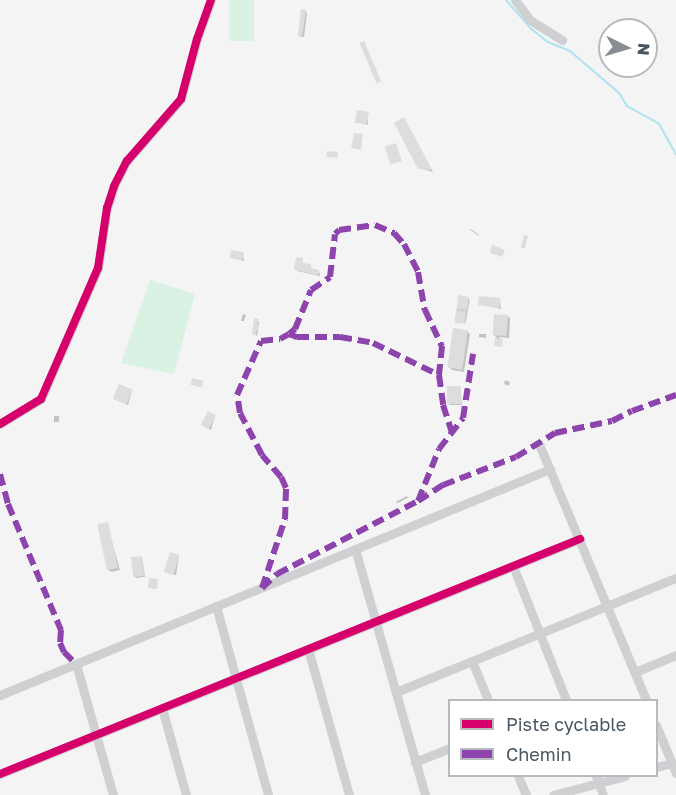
<!DOCTYPE html>
<html>
<head>
<meta charset="utf-8">
<style>
	body { margin:0 }
	#map { position:relative; width:676px; height:795px; overflow:hidden; background:#f4f4f4; font-family:"Golos Text",sans-serif }
	div>[style] { position:absolute }
	.green>* { inset:0; background:#d9f2e3; transform-origin:0 0 }
	.shadow>* { inset:0; background:#0003; transform-origin:0 0 }
	.stream>* { height:2px; margin:-1px; padding:0 1px; transform-origin:1px; border-radius:1px; background:#aee2f0 }
	.building>* { inset:0; background:#ddddde; transform-origin:0 0 }
	.street>* { height:9px; margin:-4.5px; padding:0 4.5px; transform-origin:4.5px; border-radius:4.5px; background:#ced0d2 }
	.quiet>* { height:6px; margin-top:-3px; transform-origin:0; background:repeating-linear-gradient(90deg,#8e44ad 0 12px,transparent 0 18px) }
	.cycleway>* { height:8px; margin:-4px; padding:0 4px; transform-origin:4px; border-radius:4px; background:#d6006c }
	span { translate:-50% -50%; white-space:nowrap; text-align:center; line-height:1.15; -webkit-text-stroke:6px #fff; paint-order:stroke }
	.legend { position:absolute; left:448px; top:699px; width:210px; height:78px; box-sizing:border-box; background:#fff; border:2px solid #b7bbc0; margin:0; padding:8px 10px; list-style:none; font-size:18px; color:#4a5661 }
	.legend li { display:flex; align-items:center; gap:12px; height:30px }
	.legend b { width:30px; border:2px solid #b7bbc0 }
	.north { position:absolute; left:598px; top:18px; width:60px; height:60px; box-sizing:border-box; background:#fff; border:2px solid #b7bbc0; border-radius:50%; rotate:95deg; font-size:16px; font-weight:700; line-height:24px; text-align:center; color:#4a5661 }
	.north::after { content:''; display:block; margin:auto; width:21px; height:27px; background:#868d94; clip-path:polygon(50% 0,100% 100%,50% 72%,0 100%) }
</style>
</head>
<body>
<div id="map">
	<div class="green">
		<div style="left:229px;top:0;width:25px;height:41px"></div>
		<div style="clip-path:polygon(150px 280px,195px 294px,174px 374px,121px 363px)"></div>
	</div>
	<div class="shadow">
		<div style="clip-path:polygon(305px 11px,307px 13px,304px 37px,299px 36px)"></div>
		<div style="clip-path:polygon(368px 114px,368px 125px,357px 122px)"></div>
		<div style="clip-path:polygon(406px 122px,433px 172px,419px 168px)"></div>
		<div style="left:471px;top:229px;width:10px;height:1px;rotate:37deg"></div>
		<div style="clip-path:polygon(243px 253px,244px 261px,232px 258px)"></div>
		<div style="clip-path:polygon(302px 259px,303px 265px,310px 266px,312px 270px,320px 273px,320px 276px,297px 271px)"></div>
		<div style="left:459px;top:297px;width:11px;height:25px;rotate:10deg"></div>
		<div style="clip-path:polygon(500px 300px,501px 309px,480px 304px)"></div>
		<div style="clip-path:polygon(243px 314px,246px 315px,244px 321px,241px 321px)"></div>
		<div style="clip-path:polygon(508px 316px,510px 319px,509px 338px,499px 337px,502px 341px,499px 340px,493px 334px)"></div>
		<div style="clip-path:polygon(255px 320px,259px 322px,257px 336px,254px 333px)"></div>
		<div style="clip-path:polygon(467px 331px,470px 334px,464px 372px,452px 370px,449px 367px)"></div>
		<div style="clip-path:polygon(479px 334px,486px 334px,486px 338px,479px 337px)"></div>
		<div style="clip-path:polygon(505px 380px,510px 382px,509px 386px,504px 384px)"></div>
		<div style="clip-path:polygon(460px 388px,462px 405px,450px 405px,448px 404px)"></div>
		<div style="clip-path:polygon(132px 391px,128px 405px,116px 400px)"></div>
		<div style="left:54px;top:416px;width:5px;height:6px"></div>
		<div style="clip-path:polygon(215px 416px,211px 430px,205px 427px)"></div>
		<div style="left:407px;top:496px;width:2px;height:12px;rotate:63deg"></div>
		<div style="clip-path:polygon(107px 524px,120px 570px,111px 572px,108px 569px)"></div>
		<div style="clip-path:polygon(179px 556px,176px 575px,169px 574px,167px 572px)"></div>
		<div style="clip-path:polygon(142px 557px,145px 577px,136px 578px,134px 576px)"></div>
	</div>
	<div class="stream">
		<div style="left:506px;top:0;width:37px;rotate:49deg"></div>
		<div style="left:530px;top:28px;width:23px;rotate:38deg"></div>
		<div style="left:548px;top:42px;width:24px;rotate:22deg"></div>
		<div style="left:570px;top:51px;width:65px;rotate:40.6deg"></div>
		<div style="left:619px;top:93px;width:15px;rotate:58deg"></div>
		<div style="left:627px;top:106px;width:37px;rotate:29deg"></div>
		<div style="left:659px;top:124px;width:35px;rotate:61deg"></div>
	</div>
	<div class="building">
		<div style="clip-path:polygon(301px 9px,306px 10px,302px 37px,298px 36px)"></div>
		<div style="left:364px;top:41px;width:44px;height:5px;rotate:67deg"></div>
		<div style="left:357px;top:110px;width:12px;height:13px;rotate:9deg"></div>
		<div style="clip-path:polygon(404px 117px,432px 170px,418px 169px,394px 123px)"></div>
		<div style="clip-path:polygon(354px 133px,363px 134px,361px 150px,351px 148px)"></div>
		<div style="left:396px;top:143px;width:19px;height:12px;rotate:72deg"></div>
		<div style="left:327px;top:151px;width:11px;height:6px;rotate:5deg"></div>
		<div style="left:524px;top:235px;width:4px;height:13px;rotate:14deg"></div>
		<div style="clip-path:polygon(492px 245px,505px 250px,502px 257px,490px 253px)"></div>
		<div style="left:231px;top:250px;width:13px;height:8px;rotate:9deg"></div>
		<div style="clip-path:polygon(296px 257px,303px 258px,302px 263px,311px 264px,310px 268px,319px 270px,319px 275px,294px 270px)"></div>
		<div style="clip-path:polygon(458px 295px,469px 297px,467px 310px,457px 309px)"></div>
		<div style="clip-path:polygon(479px 296px,501px 298px,499px 308px,478px 305px)"></div>
		<div style="left:456px;top:310px;width:10px;height:13px;rotate:6deg"></div>
		<div style="left:494px;top:314px;width:14px;height:21px;rotate:4deg"></div>
		<div style="clip-path:polygon(254px 318px,259px 319px,257px 324px,259px 325px,255px 335px,252px 334px)"></div>
		<div style="left:453px;top:328px;width:15px;height:40px;rotate:8deg"></div>
		<div style="left:495px;top:338px;width:8px;height:8px;rotate:7deg"></div>
		<div style="left:192px;top:378px;width:12px;height:7px;rotate:14deg"></div>
		<div style="left:119px;top:384px;width:15px;height:16px;rotate:23deg"></div>
		<div style="left:447px;top:386px;width:14px;height:18px"></div>
		<div style="left:208px;top:411px;width:9px;height:16px;rotate:27deg"></div>
		<div style="left:108px;top:522px;width:47px;height:11px;rotate:78deg"></div>
		<div style="left:170px;top:552px;width:10px;height:21px;rotate:17deg"></div>
		<div style="left:142px;top:556px;width:20px;height:11px;rotate:84deg"></div>
		<div style="left:149px;top:578px;width:9px;height:10px;rotate:6deg"></div>
	</div>
	<div class="street">
		<div style="left:515px;top:0;width:25px;rotate:53deg"></div>
		<div style="left:530px;top:20px;width:38px;rotate:32deg"></div>
		<div style="left:0;top:424px;width:48px;rotate:-31.4deg"></div>
		<div style="left:41px;top:399px;width:143px;rotate:-66.5deg"></div>
		<div style="left:98px;top:268px;width:61px;rotate:-81.5deg"></div>
		<div style="left:107px;top:208px;width:23px;rotate:-72deg"></div>
		<div style="left:114px;top:186px;width:28px;rotate:-63deg"></div>
		<div style="left:127px;top:161px;width:82px;rotate:-48.9deg"></div>
		<div style="left:181px;top:99px;width:62px;rotate:-75.1deg"></div>
		<div style="left:197px;top:39px;width:41px;rotate:-70.3deg"></div>
		<div style="left:539px;top:444px;width:277px;rotate:67.3deg"></div>
		<div style="left:355px;top:549px;width:256px;rotate:74.1deg"></div>
		<div style="left:513px;top:566px;width:144px;rotate:68.4deg"></div>
		<div style="left:216px;top:606px;width:196px;rotate:74.6deg"></div>
		<div style="left:308px;top:649px;width:152px;rotate:74.3deg"></div>
		<div style="left:472px;top:661px;width:42px;rotate:67.7deg"></div>
		<div style="left:76px;top:664px;width:136px;rotate:74.2deg"></div>
		<div style="left:635px;top:672px;width:44px;rotate:-22.5deg"></div>
		<div style="left:396px;top:692px;width:302px;rotate:-22.2deg"></div>
		<div style="left:0;top:695px;width:595px;rotate:-22.34deg"></div>
		<div style="left:162px;top:708px;width:90px;rotate:74.6deg"></div>
		<div style="left:656px;top:725px;width:52px;rotate:67.4deg"></div>
		<div style="left:415px;top:762px;width:38px;rotate:-22deg"></div>
		<div style="left:656px;top:767px;width:16px;rotate:-14deg"></div>
		<div style="left:0;top:774px;width:626px;rotate:-22.06deg"></div>
		<div style="left:518px;top:776px;width:21px;rotate:67deg"></div>
		<div style="left:596px;top:776px;width:20px;rotate:70deg"></div>
		<div style="left:553px;top:795px;width:74px;rotate:-14.8deg"></div>
	</div>
	<div class="quiet">
		<div style="left:289px;top:334px;width:9px;rotate:21deg"></div>
		<div style="left:297px;top:337px;width:43px"></div>
		<div style="left:340px;top:337px;width:34px;rotate:10deg"></div>
		<div style="left:373px;top:343px;width:73px;rotate:25.9deg"></div>
		<div style="left:439px;top:375px;width:30px;rotate:82deg"></div>
		<div style="left:443px;top:405px;width:28px;rotate:72deg"></div>
		<div style="left:0;top:474px;width:31px;rotate:75deg"></div>
		<div style="left:8px;top:504px;width:137px;rotate:67.2deg"></div>
		<div style="left:61px;top:630px;width:13px;rotate:94deg"></div>
		<div style="left:60px;top:643px;width:10px;rotate:66deg"></div>
		<div style="left:64px;top:652px;width:17px;rotate:45deg"></div>
		<div style="left:418px;top:501px;width:56px;rotate:-68deg"></div>
		<div style="left:439px;top:449px;width:39px;rotate:-52deg"></div>
		<div style="left:463px;top:418px;width:65px;rotate:-81.1deg"></div>
		<div style="left:262px;top:588px;width:73px;rotate:-71.6deg"></div>
		<div style="left:285px;top:519px;width:31px;rotate:-88deg"></div>
		<div style="left:286px;top:488px;width:12px;rotate:-114deg"></div>
		<div style="left:281px;top:477px;width:29px;rotate:-131deg"></div>
		<div style="left:262px;top:455px;width:47px;rotate:-117.6deg"></div>
		<div style="left:240px;top:413px;width:18px;rotate:-99deg"></div>
		<div style="left:237px;top:395px;width:59px;rotate:-66deg"></div>
		<div style="left:261px;top:341px;width:19px;rotate:-6deg"></div>
		<div style="left:280px;top:339px;width:10px;rotate:-29deg"></div>
		<div style="left:289px;top:334px;width:8px;rotate:-40deg"></div>
		<div style="left:295px;top:329px;width:42px;rotate:-67.7deg"></div>
		<div style="left:311px;top:290px;width:23px;rotate:-34deg"></div>
		<div style="left:330px;top:277px;width:43px;rotate:-83.4deg"></div>
		<div style="left:335px;top:234px;width:6px;rotate:-45deg"></div>
		<div style="left:339px;top:230px;width:36px;rotate:-8deg"></div>
		<div style="left:375px;top:225px;width:21px;rotate:23deg"></div>
		<div style="left:394px;top:233px;width:15px;rotate:48deg"></div>
		<div style="left:404px;top:244px;width:31px;rotate:63deg"></div>
		<div style="left:418px;top:272px;width:39px;rotate:80deg"></div>
		<div style="left:425px;top:310px;width:40px;rotate:65deg"></div>
		<div style="left:442px;top:346px;width:29px;rotate:96deg"></div>
		<div style="left:262px;top:588px;width:21px;rotate:-43deg"></div>
		<div style="left:277px;top:574px;width:159px;rotate:-27.4deg"></div>
		<div style="left:418px;top:501px;width:30px;rotate:-33deg"></div>
		<div style="left:443px;top:485px;width:78px;rotate:-21deg"></div>
		<div style="left:516px;top:457px;width:46px;rotate:-31.6deg"></div>
		<div style="left:555px;top:433px;width:58px;rotate:-11.9deg"></div>
		<div style="left:612px;top:421px;width:22px;rotate:-27deg"></div>
		<div style="left:632px;top:411px;width:47px;rotate:-20deg"></div>
	</div>
	<div class="cycleway">
		<div style="left:0;top:424px;width:48px;rotate:-31.4deg"></div>
		<div style="left:41px;top:399px;width:143px;rotate:-66.5deg"></div>
		<div style="left:98px;top:268px;width:61px;rotate:-81.5deg"></div>
		<div style="left:107px;top:208px;width:23px;rotate:-72deg"></div>
		<div style="left:114px;top:186px;width:28px;rotate:-63deg"></div>
		<div style="left:127px;top:161px;width:82px;rotate:-48.9deg"></div>
		<div style="left:181px;top:99px;width:62px;rotate:-75.1deg"></div>
		<div style="left:197px;top:39px;width:41px;rotate:-70.3deg"></div>
		<div style="left:0;top:774px;width:626px;rotate:-22.06deg"></div>
	</div>
	<ul class="legend">
	<li><b style="height:8px;background:#d6006c"></b>Piste cyclable</li>
	<li><b style="height:8px;background:#8e44ad"></b>Chemin</li>
	</ul>
	<div class="north">N</div>
</div>
</body>
</html>
